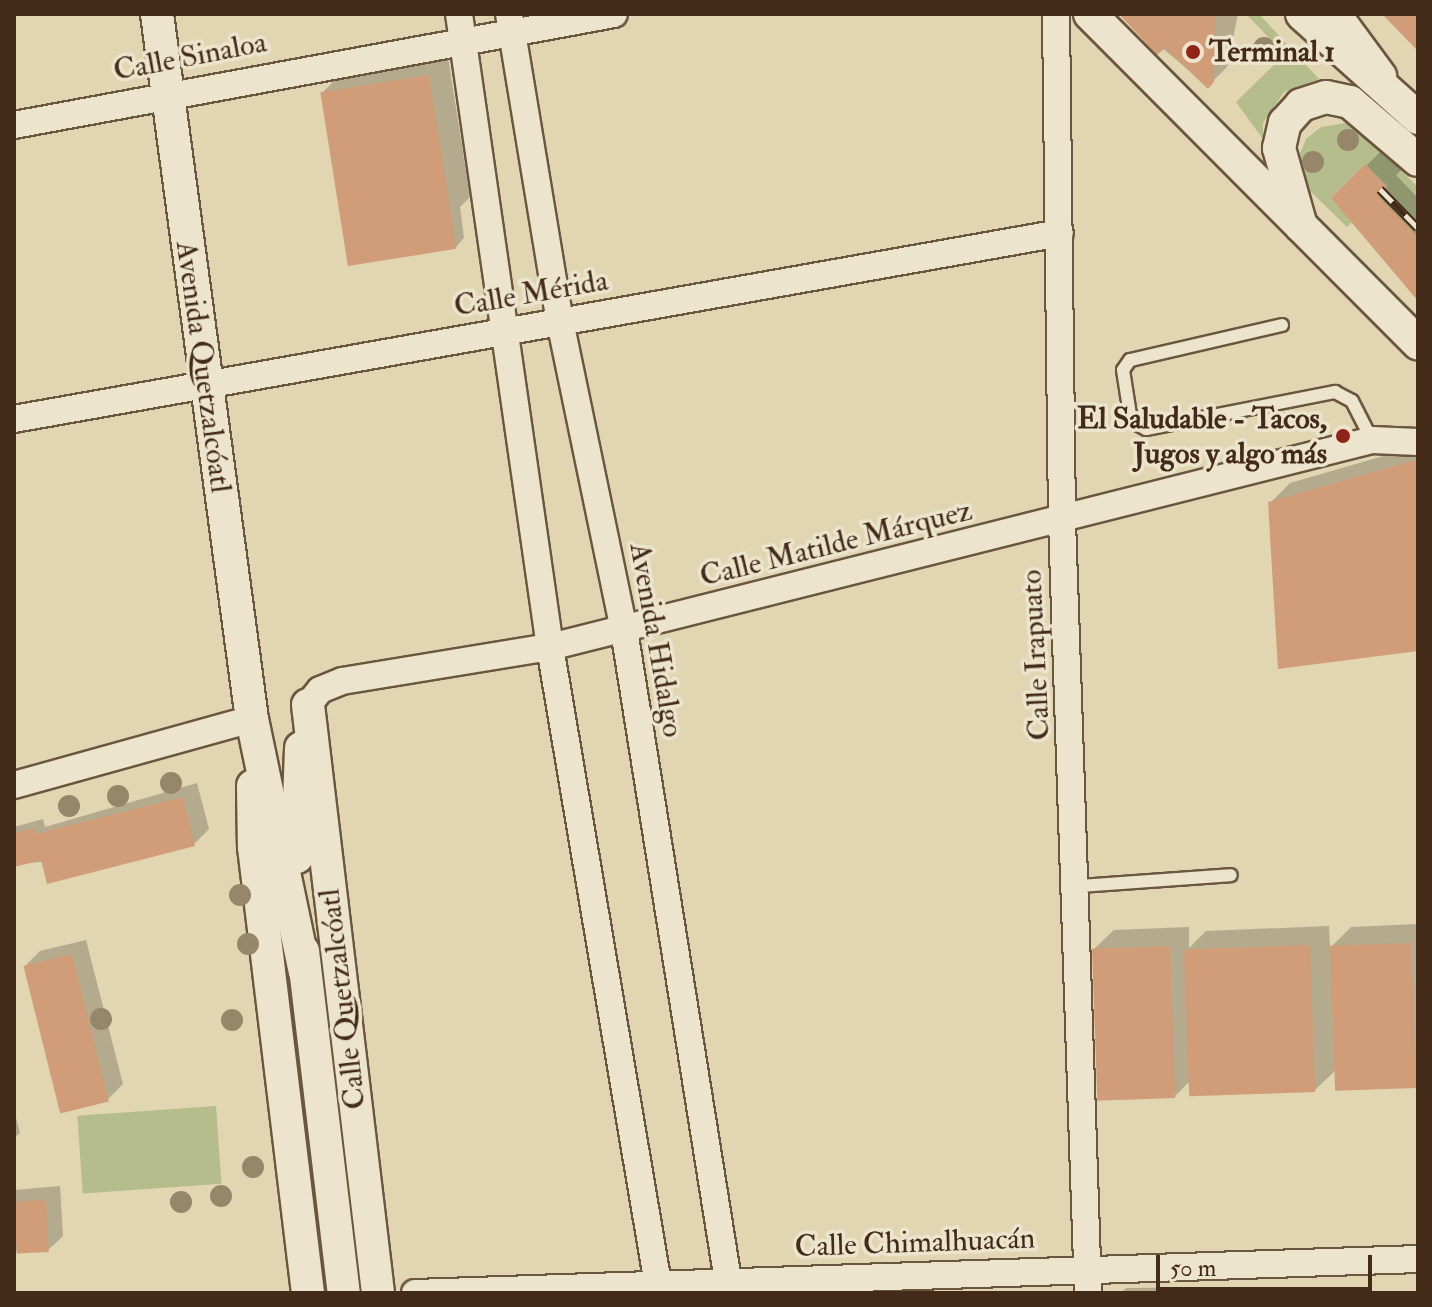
<!DOCTYPE html>
<html>
<head>
<meta charset="utf-8">
<style>
	body { margin:0 }
	#map { position:relative; width:1432px; height:1307px; overflow:hidden; background:#e1d5b2; font-family:"IM FELL Double Pica",serif }
	div>[style] { position:absolute }
	.green>* { inset:0; background:#b4bd8b; transform-origin:0 0 }
	.shadow>* { inset:0; background:#0003 }
	.building>* { inset:0; background:#d09d78; transform-origin:0 0 }
	.roads { filter:drop-shadow(2px 0 #6b563f) drop-shadow(-2px 0 #6b563f) drop-shadow(0 2px #6b563f) drop-shadow(0 -2px #6b563f) }
	.service>* { height:12px; margin:-6px; padding:0 6px; transform-origin:6px; border-radius:6px; background:#ece4cd }
	.minor>* { height:26px; margin:-13px; padding:0 13px; transform-origin:13px; border-radius:13px; background:#ece4cd }
	.tertiary>* { height:32px; margin:-16px; padding:0 16px; transform-origin:16px; border-radius:16px; background:#ece4cd }
	.rail>* { height:9px; margin-top:-4.5px; transform-origin:0; background:repeating-linear-gradient(90deg,#ece4cd 0 18px,#442b19 0 36px); box-sizing:border-box; border-block:2px solid #442b19 }
	.trees>* { width:22px; height:22px; margin:-11px; border-radius:50%; background:#97876a }
	.dots>* { width:22px; height:22px; translate:-50% -50%; box-sizing:border-box; border:4px solid #ece4cd; border-radius:50% }
	span { translate:-50% -50%; white-space:nowrap; text-align:center; line-height:1.15; -webkit-text-stroke:7px #ece4cd; paint-order:stroke }
	.poi-label { font-size:30px; color:#442b19; font-weight:700 }
	.left { translate:0 -50%; text-align:left }
	.right { translate:-100% -50%; text-align:right }
	.street-label { font-size:30px; color:#442b19 }
	.frame { position:absolute; inset:0; border:16px solid #442b19; pointer-events:none }
	.scale { position:absolute; left:1156px; top:1255px; width:216px; height:36px; box-sizing:border-box; border:4px solid #442b19; border-top:0; padding-left:10px; font-size:24px; line-height:28px; white-space:nowrap; color:#442b19; -webkit-text-stroke:6px #ece4cd; paint-order:stroke }
</style>
</head>
<body>
<div id="map">
	<div class="green">
		<div style="clip-path:polygon(1246px 14px,1259px 14px,1319px 79px,1284px 92px,1263px 123px,1263px 139px,1236px 102px,1285px 54px)"></div>
		<div style="clip-path:polygon(1352px 122px,1418px 187px,1418px 237px,1378px 196px,1387px 186px,1365px 164px,1331px 198px,1353px 221px,1347px 227px,1305px 186px,1299px 156px,1306px 139px,1321px 127px)"></div>
		<div style="left:216px;top:1106px;width:78px;height:139px;rotate:86deg"></div>
	</div>
	<div class="shadow">
		<div style="clip-path:polygon(1121px 14px,1238px 14px,1227px 67px,1208px 86px)"></div>
		<div style="clip-path:polygon(448px 57px,470px 197px,460px 207px,464px 238px,455px 248px,322px 93px,342px 73px)"></div>
		<div style="clip-path:polygon(1386px 146px,1405px 166px,1396px 175px,1418px 198px,1418px 298px,1334px 198px)"></div>
		<div style="clip-path:polygon(1418px 446px,1418px 649px,1270px 503px,1290px 483px)"></div>
		<div style="clip-path:polygon(197px 783px,209px 829px,194px 844px,14px 865px,14px 827px,43px 819px,45px 827px)"></div>
		<div style="clip-path:polygon(1418px 924px,1417px 1086px,1337px 1069px,1315px 1090px,1191px 1080px,1175px 1096px,1094px 949px,1114px 930px,1189px 927px,1189px 948px,1206px 931px,1329px 926px,1330px 948px,1351px 927px)"></div>
		<div style="clip-path:polygon(86px 940px,123px 1084px,108px 1099px,25px 966px,40px 951px)"></div>
		<div style="clip-path:polygon(14px 1110px,20px 1133px,14px 1138px)"></div>
		<div style="clip-path:polygon(60px 1186px,63px 1236px,48px 1250px,14px 1251px,14px 1190px)"></div>
		<div style="clip-path:polygon(1246px 1287px,1246px 1293px,1121px 1293px,1126px 1288px)"></div>
	</div>
	<div class="building">
		<div style="clip-path:polygon(1119px 14px,1215px 14px,1214px 82px,1208px 89px,1165px 48px,1157px 55px)"></div>
		<div style="clip-path:polygon(1382px 14px,1418px 14px,1418px 51px)"></div>
		<div style="left:429px;top:75px;width:176px;height:110px;rotate:81deg"></div>
		<div style="clip-path:polygon(1365px 164px,1387px 187px,1378px 196px,1418px 237px,1418px 301px,1331px 198px)"></div>
		<div style="clip-path:polygon(1418px 459px,1418px 651px,1278px 669px,1268px 502px)"></div>
		<div style="clip-path:polygon(183px 797px,195px 846px,47px 884px,41px 860px,14px 867px,14px 833px,33px 828px,35px 834px)"></div>
		<div style="left:1411px;top:943px;width:145px;height:81px;rotate:88deg"></div>
		<div style="left:1310px;top:945px;width:147px;height:126px;rotate:88deg"></div>
		<div style="left:1170px;top:946px;width:152px;height:78px;rotate:88deg"></div>
		<div style="left:72px;top:954px;width:152px;height:50px;rotate:76deg"></div>
		<div style="left:46px;top:1200px;width:52px;height:32px;rotate:87deg"></div>
	</div>
	<div class="roads">
		<div class="service">
			<div style="left:1282px;top:325px;width:156px;rotate:167deg"></div>
			<div style="left:1130px;top:360px;width:12px;rotate:125deg"></div>
			<div style="left:1123px;top:370px;width:52px;rotate:81.1deg"></div>
			<div style="left:1131px;top:421px;width:17px;rotate:28deg"></div>
			<div style="left:1146px;top:429px;width:193px;rotate:-11.1deg"></div>
			<div style="left:1335px;top:392px;width:19px;rotate:28deg"></div>
			<div style="left:1352px;top:401px;width:44px;rotate:62.9deg"></div>
			<div style="left:1079px;top:886px;width:152px;rotate:-4.1deg"></div>
		</div>
		<div class="minor">
			<div style="left:459px;top:14px;width:640px;rotate:81.82deg"></div>
			<div style="left:550px;top:647px;width:646px;rotate:80.38deg"></div>
			<div style="left:509px;top:14px;width:311px;rotate:80.6deg"></div>
			<div style="left:560px;top:321px;width:316px;rotate:78.3deg"></div>
			<div style="left:624px;top:630px;width:659px;rotate:80.92deg"></div>
			<div style="left:1056px;top:14px;width:507px;rotate:89.32deg"></div>
			<div style="left:1062px;top:521px;width:772px;rotate:88.07deg"></div>
			<div style="left:1338px;top:14px;width:76px;rotate:53.6deg"></div>
			<div style="left:14px;top:125px;width:610px;rotate:-10.48deg"></div>
			<div style="left:14px;top:419px;width:1062px;rotate:-10.08deg"></div>
			<div style="left:308px;top:705px;width:19px;rotate:-51deg"></div>
			<div style="left:320px;top:690px;width:24px;rotate:-22deg"></div>
			<div style="left:342px;top:681px;width:211px;rotate:-9.3deg"></div>
			<div style="left:550px;top:647px;width:848px;rotate:-14.13deg"></div>
			<div style="left:1372px;top:440px;width:46px;rotate:2.5deg"></div>
			<div style="left:14px;top:785px;width:247px;rotate:-15.5deg"></div>
			<div style="left:415px;top:1293px;width:1004px;rotate:-1.94deg"></div>
		</div>
		<div class="tertiary">
			<div style="left:157px;top:14px;width:711px;rotate:82.33deg"></div>
			<div style="left:252px;top:719px;width:258px;rotate:78.2deg"></div>
			<div style="left:1090px;top:14px;width:465px;rotate:45.1deg"></div>
			<div style="left:1302px;top:14px;width:156px;rotate:41.9deg"></div>
			<div style="left:1301px;top:226px;width:81px;rotate:-105.8deg"></div>
			<div style="left:1279px;top:148px;width:26px;rotate:-77deg"></div>
			<div style="left:1285px;top:123px;width:24px;rotate:-48deg"></div>
			<div style="left:1301px;top:105px;width:26px;rotate:-18deg"></div>
			<div style="left:1326px;top:97px;width:25px;rotate:12deg"></div>
			<div style="left:1350px;top:102px;width:89px;rotate:40.5deg"></div>
			<div style="left:308px;top:705px;width:592px;rotate:83.21deg"></div>
			<div style="left:253px;top:786px;width:61px;rotate:89.1deg"></div>
			<div style="left:254px;top:847px;width:449px;rotate:83.1deg"></div>
			<div style="left:297px;top:857px;width:109px;rotate:-87.9deg"></div>
			<div style="left:303px;top:951px;width:344px;rotate:83.2deg"></div>
		</div>
	</div>
	<div class="rail">
		<div style="left:1380px;top:189px;width:54px;rotate:45.7deg"></div>
	</div>
	<div class="trees">
		<div style="left:1264px;top:48px"></div>
		<div style="left:1348px;top:140px"></div>
		<div style="left:1313px;top:162px"></div>
		<div style="left:171px;top:783px"></div>
		<div style="left:118px;top:796px"></div>
		<div style="left:69px;top:806px"></div>
		<div style="left:240px;top:895px"></div>
		<div style="left:248px;top:944px"></div>
		<div style="left:101px;top:1019px"></div>
		<div style="left:232px;top:1020px"></div>
		<div style="left:253px;top:1167px"></div>
		<div style="left:221px;top:1196px"></div>
		<div style="left:181px;top:1202px"></div>
	</div>
	<div class="dots">
		<div style="left:1193px;top:52px;background:#8f2418"></div>
		<div style="left:1343px;top:436px;background:#8f2418"></div>
	</div>
	<div class="poi-label">
		<span class="left" style="left:1209px;top:52px">Terminal 1</span>
		<span class="right" style="left:1327px;top:436px">El Saludable - Tacos,<br>Jugos y algo más</span>
	</div>
	<div class="street-label">
		<span style="left:190px;top:57px;rotate:-11deg">Calle Sinaloa</span>
		<span style="left:531px;top:294px;rotate:-10deg">Calle Mérida</span>
		<span style="left:203px;top:367px;rotate:82deg">Avenida Quetzalcóatl</span>
		<span style="left:836px;top:544px;rotate:-14deg">Calle Matilde Márquez</span>
		<span style="left:656px;top:640px;rotate:80deg">Avenida Hidalgo</span>
		<span style="left:1036px;top:655px;rotate:-93deg">Calle Irapuato</span>
		<span style="left:343px;top:999px;rotate:-97deg">Calle Quetzalcóatl</span>
		<span style="left:915px;top:1243px;rotate:-2deg">Calle Chimalhuacán</span>
	</div>
	<div class="frame"></div>
	<div class="scale">50 m</div>
</div>
</body>
</html>
